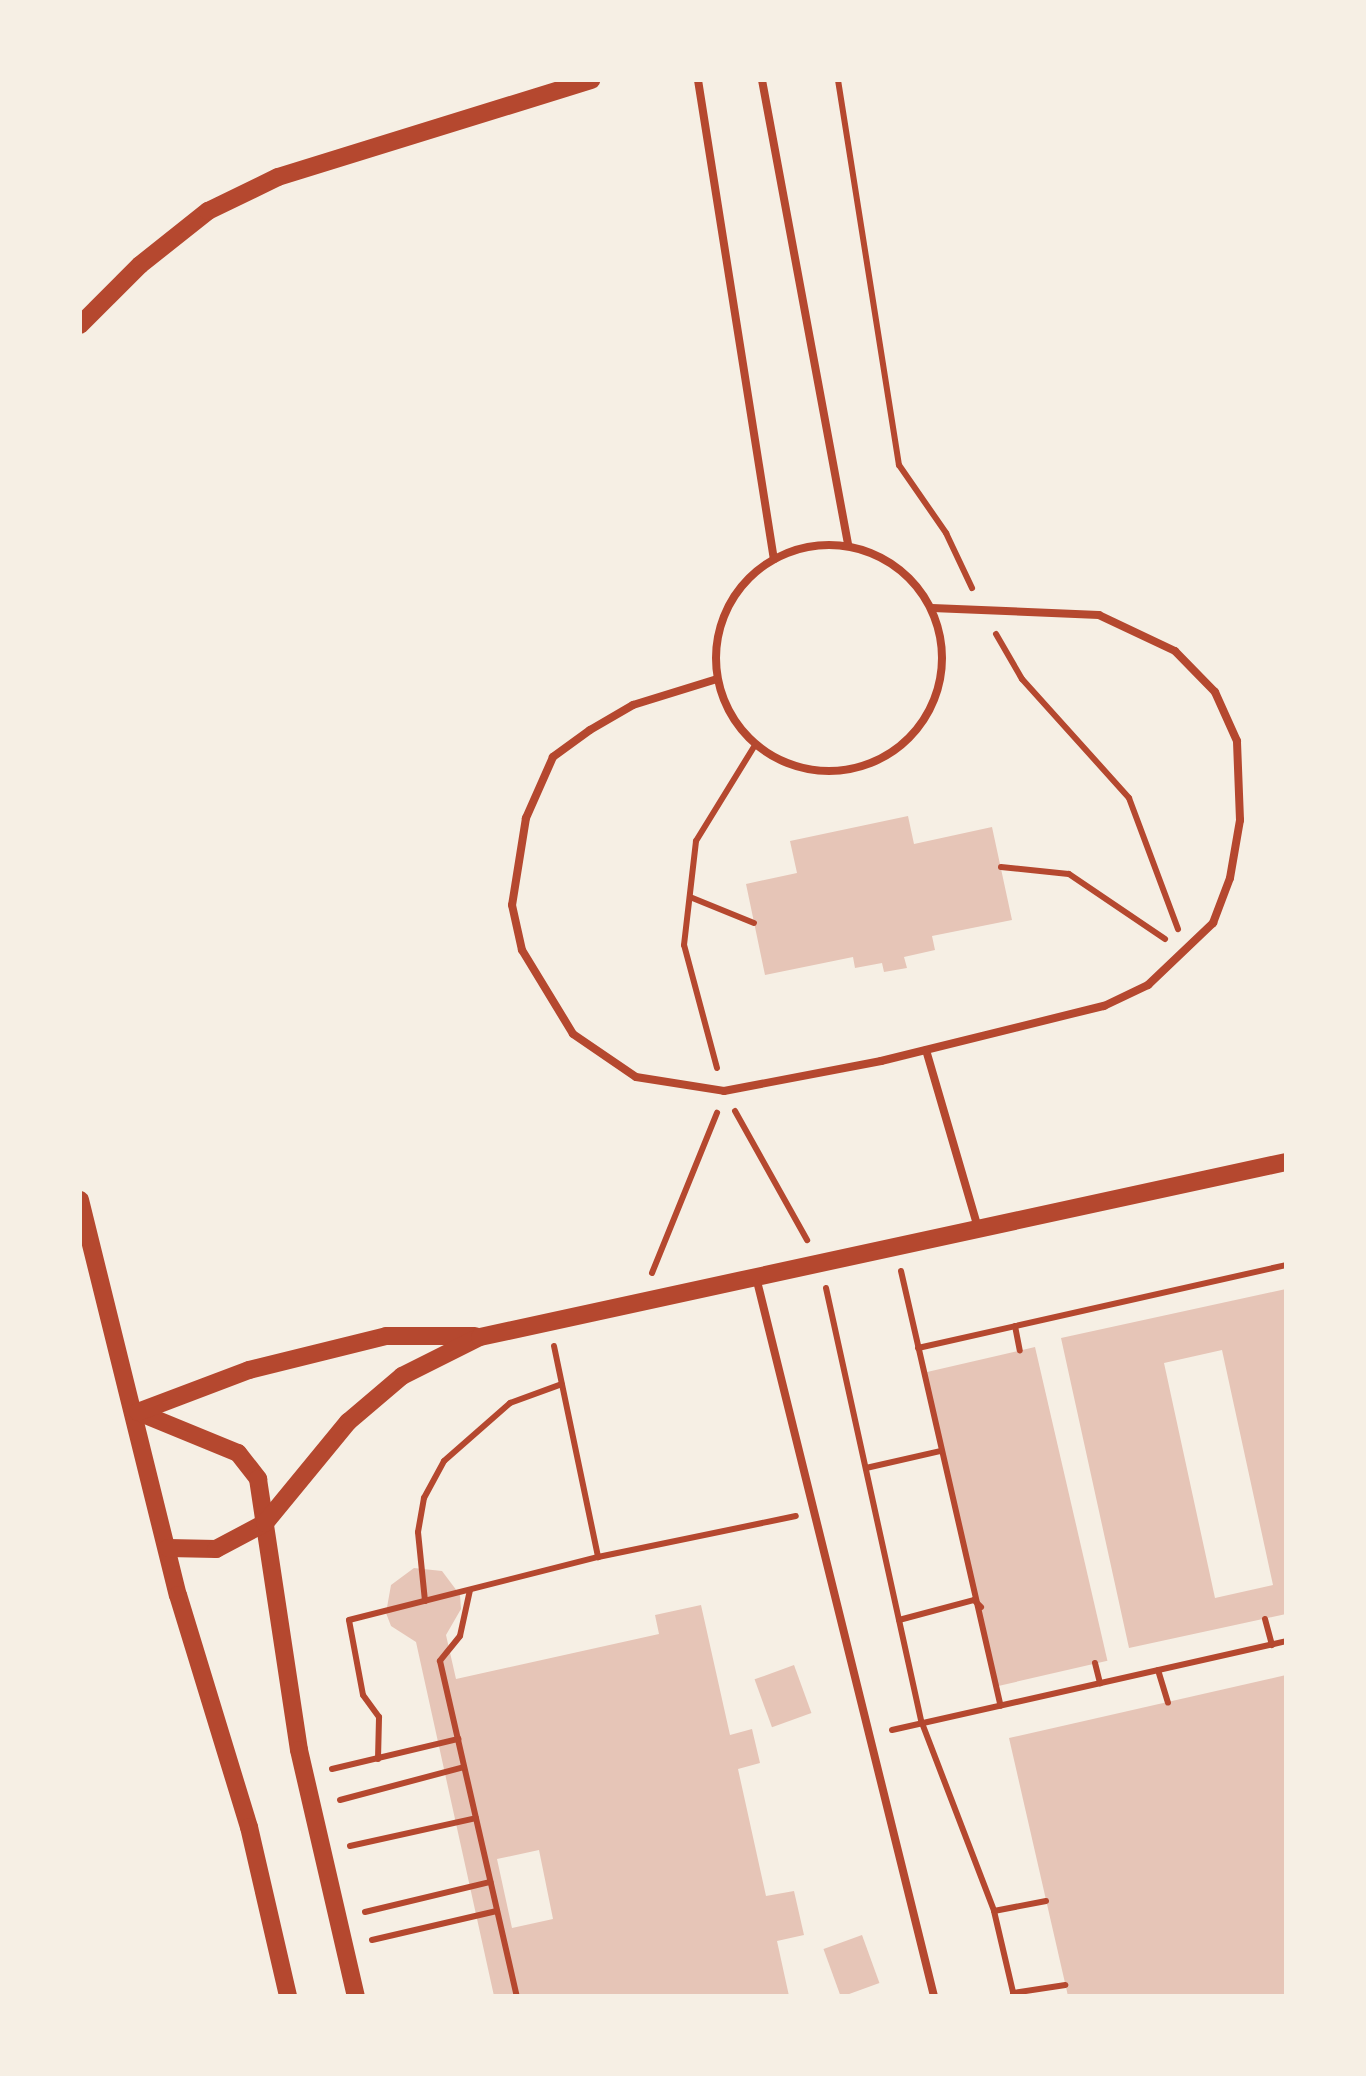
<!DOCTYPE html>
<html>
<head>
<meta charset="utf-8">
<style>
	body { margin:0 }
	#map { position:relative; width:1366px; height:2076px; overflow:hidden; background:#f6efe4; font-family:"Varela Round",sans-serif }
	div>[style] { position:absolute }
	.building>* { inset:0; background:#e6c5b7; transform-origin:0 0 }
	.path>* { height:6px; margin:-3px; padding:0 3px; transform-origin:3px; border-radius:3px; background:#b5482f }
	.service>* { height:8px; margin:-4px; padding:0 4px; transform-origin:4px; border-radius:4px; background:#b5482f }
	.service>.ring { margin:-4px; padding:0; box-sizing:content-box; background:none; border:8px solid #b5482f; border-radius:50% }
	.tertiary>* { height:18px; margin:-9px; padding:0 9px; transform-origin:9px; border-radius:9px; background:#b5482f }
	span { translate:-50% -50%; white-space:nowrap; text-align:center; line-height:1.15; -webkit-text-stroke:8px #f6efe4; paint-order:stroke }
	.frame { position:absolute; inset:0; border:82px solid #f6efe4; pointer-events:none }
</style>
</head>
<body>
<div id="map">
	<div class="building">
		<div style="clip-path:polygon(908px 816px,914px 844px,992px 827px,1012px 920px,932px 936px,935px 950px,904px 957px,907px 968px,884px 972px,882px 963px,855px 968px,853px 957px,765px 975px,746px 884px,797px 873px,790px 841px)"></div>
		<div style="clip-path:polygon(evenodd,1286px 1289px,1286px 1614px,1129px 1648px,1061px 1338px,1286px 1289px,1222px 1350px,1273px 1585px,1215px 1598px,1164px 1363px,1222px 1350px)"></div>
		<div style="left:1035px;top:1347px;width:322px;height:113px;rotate:77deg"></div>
		<div style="clip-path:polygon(evenodd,414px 1568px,442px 1571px,460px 1595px,461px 1609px,446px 1635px,456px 1679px,659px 1634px,655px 1615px,701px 1605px,730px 1735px,752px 1729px,760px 1763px,738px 1769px,766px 1896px,794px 1891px,804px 1935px,777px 1941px,789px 1996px,494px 1996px,416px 1642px,391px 1626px,386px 1613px,391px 1585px,414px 1568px,539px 1850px,553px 1919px,512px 1928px,497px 1859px,539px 1850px)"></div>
		<div style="left:794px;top:1665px;width:51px;height:42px;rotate:70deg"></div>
		<div style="clip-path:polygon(1286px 1675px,1286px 1996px,1068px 1996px,1009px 1738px)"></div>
		<div style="left:862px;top:1935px;width:51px;height:41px;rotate:70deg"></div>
	</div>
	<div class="path">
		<div style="left:838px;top:80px;width:390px;rotate:81deg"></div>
		<div style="left:899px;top:465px;width:83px;rotate:55.3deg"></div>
		<div style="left:946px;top:533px;width:61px;rotate:64.7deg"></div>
		<div style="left:996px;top:634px;width:52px;rotate:60deg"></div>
		<div style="left:1022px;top:679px;width:160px;rotate:48deg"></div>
		<div style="left:1129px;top:798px;width:140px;rotate:69.5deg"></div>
		<div style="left:1001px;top:867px;width:68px;rotate:5.9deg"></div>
		<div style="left:1069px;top:874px;width:116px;rotate:34.1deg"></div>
		<div style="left:690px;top:897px;width:69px;rotate:22.1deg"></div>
		<div style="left:717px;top:1068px;width:127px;rotate:-105deg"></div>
		<div style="left:684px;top:945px;width:105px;rotate:-83.4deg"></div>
		<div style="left:696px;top:841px;width:113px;rotate:-58.4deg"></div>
		<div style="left:735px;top:1111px;width:148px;rotate:60.8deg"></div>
		<div style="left:901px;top:1271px;width:446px;rotate:77.1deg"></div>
		<div style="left:652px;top:1273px;width:173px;rotate:-67.9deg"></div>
		<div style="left:826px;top:1288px;width:445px;rotate:77.6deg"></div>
		<div style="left:922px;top:1723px;width:201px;rotate:69deg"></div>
		<div style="left:994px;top:1911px;width:87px;rotate:76.8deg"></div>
		<div style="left:1015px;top:1326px;width:25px;rotate:79deg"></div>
		<div style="left:554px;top:1346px;width:216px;rotate:78.2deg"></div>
		<div style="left:598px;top:1557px;width:202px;rotate:-11.7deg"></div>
		<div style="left:918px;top:1348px;width:377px;rotate:-12.7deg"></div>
		<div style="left:866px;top:1468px;width:77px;rotate:-12.8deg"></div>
		<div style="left:470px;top:1590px;width:47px;rotate:102.3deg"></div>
		<div style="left:460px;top:1636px;width:32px;rotate:129deg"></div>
		<div style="left:440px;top:1661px;width:344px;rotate:77.1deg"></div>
		<div style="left:425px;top:1601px;width:69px;rotate:-95.8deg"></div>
		<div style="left:418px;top:1532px;width:35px;rotate:-80deg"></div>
		<div style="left:424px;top:1498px;width:42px;rotate:-61.6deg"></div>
		<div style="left:444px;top:1461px;width:88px;rotate:-41.3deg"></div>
		<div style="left:510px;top:1403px;width:55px;rotate:-20.1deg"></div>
		<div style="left:1265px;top:1619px;width:27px;rotate:75deg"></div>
		<div style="left:899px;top:1620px;width:78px;rotate:-14.9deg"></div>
		<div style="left:974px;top:1600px;width:10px;rotate:45deg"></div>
		<div style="left:1095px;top:1663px;width:21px;rotate:76deg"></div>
		<div style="left:1158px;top:1670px;width:34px;rotate:73deg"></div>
		<div style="left:892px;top:1730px;width:404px;rotate:-12.7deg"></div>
		<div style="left:378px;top:1759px;width:42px;rotate:-88.6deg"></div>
		<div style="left:379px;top:1717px;width:27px;rotate:-126deg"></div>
		<div style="left:363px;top:1695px;width:76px;rotate:-100.6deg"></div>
		<div style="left:349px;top:1620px;width:257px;rotate:-14.2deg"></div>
		<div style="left:332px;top:1769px;width:130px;rotate:-13.4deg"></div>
		<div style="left:340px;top:1800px;width:128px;rotate:-14.9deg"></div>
		<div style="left:350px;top:1846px;width:129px;rotate:-12.5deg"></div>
		<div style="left:994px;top:1911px;width:53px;rotate:-10.9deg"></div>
		<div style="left:365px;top:1912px;width:129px;rotate:-13.5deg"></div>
		<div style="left:372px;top:1940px;width:128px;rotate:-13.1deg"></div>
		<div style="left:1013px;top:1993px;width:53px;rotate:-8.7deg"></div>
	</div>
	<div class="service">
		<div style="left:698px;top:80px;width:485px;rotate:81deg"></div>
		<div style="left:762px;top:80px;width:474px;rotate:79.5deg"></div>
		<div class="ring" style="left:716px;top:545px;width:218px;height:218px"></div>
		<div style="left:717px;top:679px;width:88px;rotate:162.8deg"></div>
		<div style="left:633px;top:705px;width:50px;rotate:149.8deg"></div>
		<div style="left:590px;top:730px;width:46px;rotate:143.9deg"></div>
		<div style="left:553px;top:757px;width:67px;rotate:113.9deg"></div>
		<div style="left:526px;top:818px;width:88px;rotate:99.1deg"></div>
		<div style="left:512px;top:905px;width:46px;rotate:77.5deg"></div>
		<div style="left:522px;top:950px;width:98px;rotate:58.7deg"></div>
		<div style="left:573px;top:1034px;width:76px;rotate:34.3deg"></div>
		<div style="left:636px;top:1077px;width:89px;rotate:9deg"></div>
		<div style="left:724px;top:1091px;width:160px;rotate:-10.8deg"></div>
		<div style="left:881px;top:1061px;width:230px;rotate:-13.9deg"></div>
		<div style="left:1104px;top:1006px;width:49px;rotate:-25.5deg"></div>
		<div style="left:1148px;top:985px;width:90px;rotate:-43.6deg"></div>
		<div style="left:1213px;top:923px;width:48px;rotate:-69.3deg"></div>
		<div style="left:1230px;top:878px;width:59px;rotate:-80.2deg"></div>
		<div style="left:1240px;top:820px;width:79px;rotate:-92.2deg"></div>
		<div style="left:1237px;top:741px;width:54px;rotate:-114.2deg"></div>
		<div style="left:1215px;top:692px;width:57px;rotate:-134.3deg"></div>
		<div style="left:1175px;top:651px;width:84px;rotate:-154.7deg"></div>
		<div style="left:1099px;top:615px;width:167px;rotate:-177.6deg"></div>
		<div style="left:926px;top:1050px;width:185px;rotate:73.7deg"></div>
		<div style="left:756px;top:1277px;width:741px;rotate:76.1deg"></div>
	</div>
	<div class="tertiary">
		<div style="left:80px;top:325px;width:85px;rotate:-45deg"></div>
		<div style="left:140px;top:265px;width:87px;rotate:-38.5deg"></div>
		<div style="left:208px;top:211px;width:78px;rotate:-25.9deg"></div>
		<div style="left:278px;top:177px;width:328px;rotate:-17.2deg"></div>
		<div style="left:80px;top:1200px;width:407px;rotate:76.1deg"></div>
		<div style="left:178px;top:1595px;width:243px;rotate:73deg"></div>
		<div style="left:249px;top:1827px;width:173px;rotate:77deg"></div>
		<div style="left:138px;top:1412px;width:108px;rotate:22.3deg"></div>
		<div style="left:238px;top:1453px;width:33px;rotate:52deg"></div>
		<div style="left:258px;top:1479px;width:274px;rotate:81.4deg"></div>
		<div style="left:299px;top:1750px;width:253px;rotate:77deg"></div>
		<div style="left:138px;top:1412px;width:119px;rotate:-20.7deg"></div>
		<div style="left:249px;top:1370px;width:141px;rotate:-13.9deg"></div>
		<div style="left:386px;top:1336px;width:89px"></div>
		<div style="left:168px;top:1548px;width:48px;rotate:1.2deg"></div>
		<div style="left:216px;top:1549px;width:55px;rotate:-28deg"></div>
		<div style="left:265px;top:1523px;width:131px;rotate:-50.6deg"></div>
		<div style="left:348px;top:1422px;width:71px;rotate:-40.4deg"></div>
		<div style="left:402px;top:1376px;width:87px;rotate:-26.6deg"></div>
		<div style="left:480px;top:1337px;width:825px;rotate:-12.25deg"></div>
	</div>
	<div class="frame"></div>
</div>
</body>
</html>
